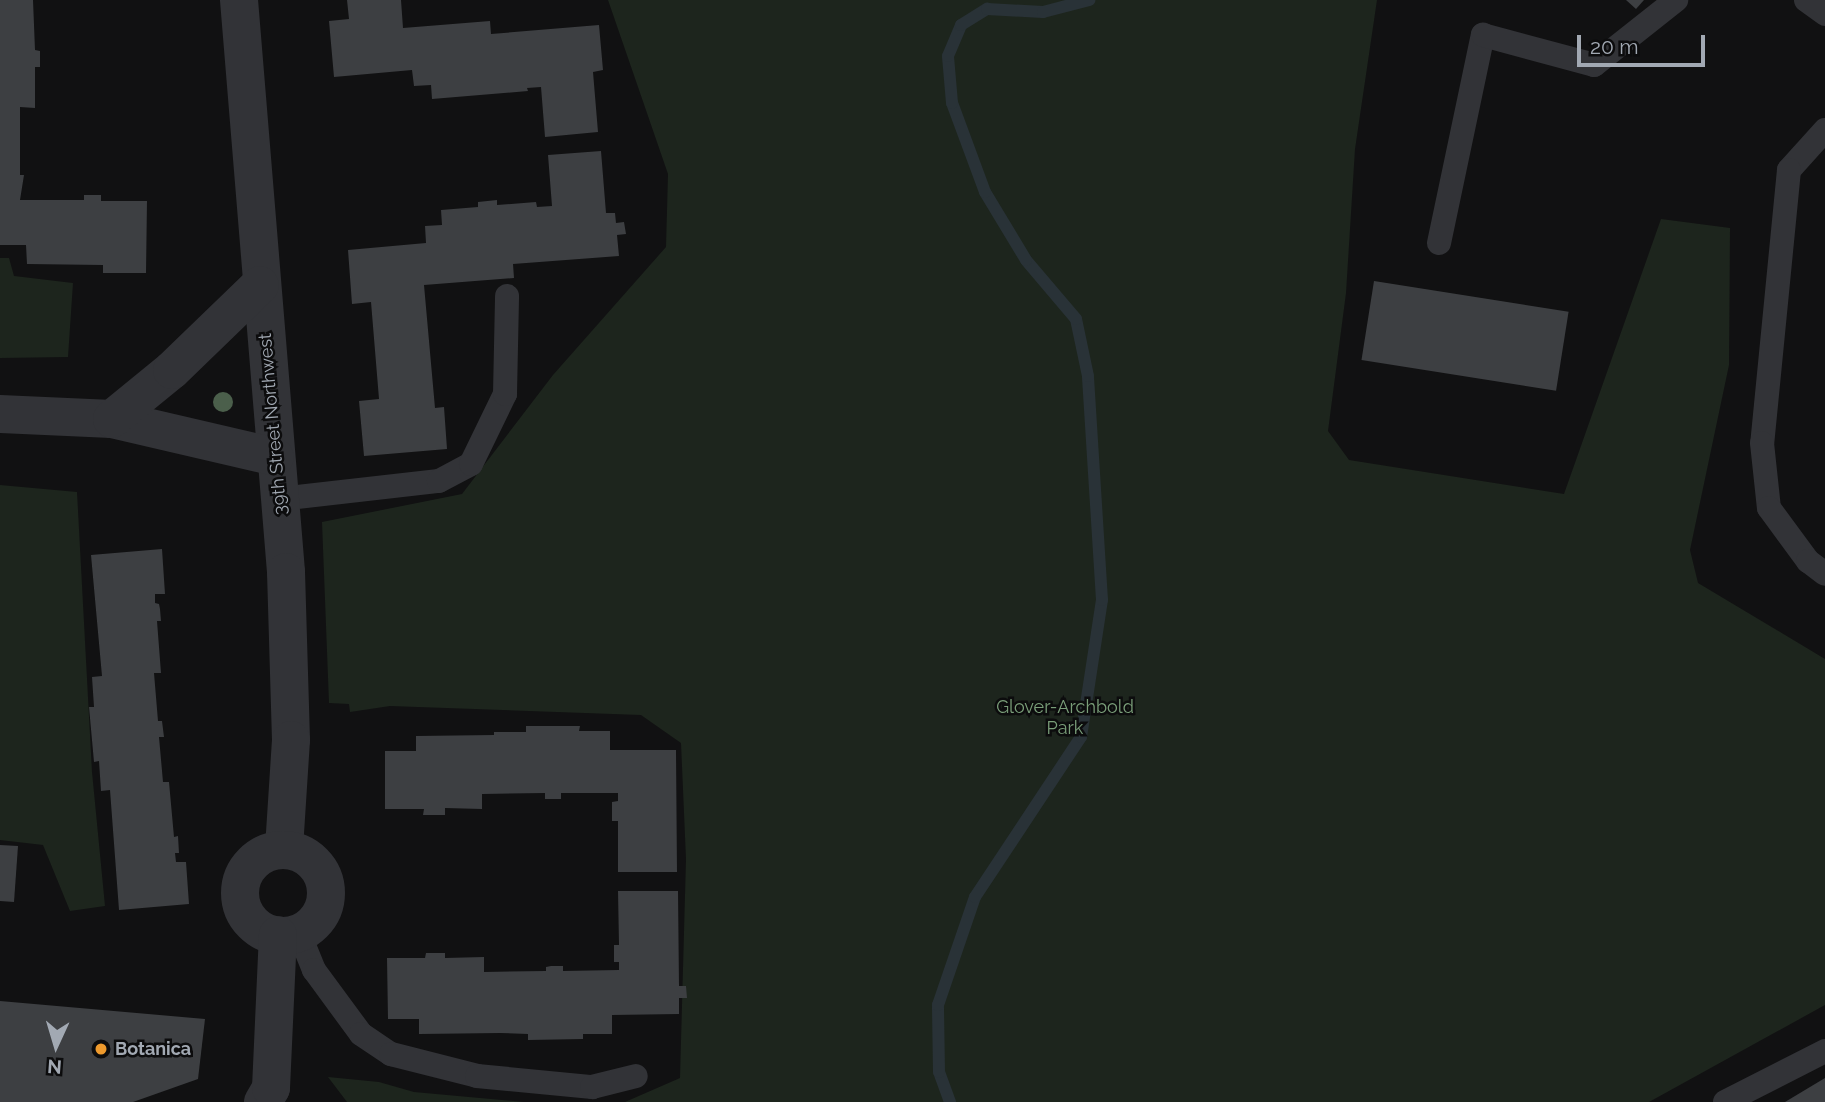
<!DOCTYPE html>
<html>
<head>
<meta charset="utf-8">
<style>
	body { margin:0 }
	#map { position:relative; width:1825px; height:1102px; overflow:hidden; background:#111112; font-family:Raleway,sans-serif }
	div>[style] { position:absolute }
	.green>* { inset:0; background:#1d251d }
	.stream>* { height:12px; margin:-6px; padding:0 6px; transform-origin:6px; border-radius:6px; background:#293237 }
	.building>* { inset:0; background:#3d3f42; transform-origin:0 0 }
	.lane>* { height:24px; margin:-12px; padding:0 12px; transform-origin:12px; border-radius:12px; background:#323337 }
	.street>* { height:38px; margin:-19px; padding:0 19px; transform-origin:19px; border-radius:19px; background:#323337 }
	.street>.ring { margin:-19px; padding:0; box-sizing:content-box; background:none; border:38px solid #323337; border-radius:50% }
	.trees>* { width:20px; height:20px; margin:-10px; border-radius:50%; background:#4b5f4b }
	.dots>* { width:19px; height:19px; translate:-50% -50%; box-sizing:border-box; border:4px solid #0c0c0d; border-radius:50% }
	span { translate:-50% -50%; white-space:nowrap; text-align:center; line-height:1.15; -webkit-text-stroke:5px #0c0c0d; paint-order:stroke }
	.street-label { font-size:18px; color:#a2a9b3 }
	.park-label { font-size:18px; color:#7a9e79 }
	.poi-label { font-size:18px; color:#a2a9b3; font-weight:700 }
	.left { translate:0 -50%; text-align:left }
	.north { position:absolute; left:21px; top:1011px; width:70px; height:70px; -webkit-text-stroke:5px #0c0c0d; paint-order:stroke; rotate:184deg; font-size:19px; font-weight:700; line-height:28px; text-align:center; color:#a2a9b3 }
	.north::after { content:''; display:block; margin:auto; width:24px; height:32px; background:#a2a9b3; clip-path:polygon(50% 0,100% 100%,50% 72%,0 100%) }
	.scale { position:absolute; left:1577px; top:35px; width:128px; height:32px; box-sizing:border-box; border:4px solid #a2a9b3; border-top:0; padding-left:9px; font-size:21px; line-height:24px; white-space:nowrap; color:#a2a9b3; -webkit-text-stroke:5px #0c0c0d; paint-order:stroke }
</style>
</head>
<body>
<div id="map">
	<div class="green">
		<div style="clip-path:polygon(608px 0,1377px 0,1355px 149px,1346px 293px,1328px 431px,1349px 460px,1564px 494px,1661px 219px,1730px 228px,1729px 365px,1690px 550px,1698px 583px,1825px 659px,1825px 1005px,1649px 1102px,625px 1102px,680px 1078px,686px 859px,681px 743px,641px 715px,390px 706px,350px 712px,349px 704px,329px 703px,322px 522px,462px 494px,553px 375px,666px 247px,668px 174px)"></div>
		<div style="clip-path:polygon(0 258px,9px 258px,14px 276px,73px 283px,68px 357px,0 358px)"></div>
		<div style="clip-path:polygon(0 485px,77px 492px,92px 772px,105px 906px,70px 911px,43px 845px,0 840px)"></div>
		<div style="clip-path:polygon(328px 1077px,379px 1082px,414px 1092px,524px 1102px,347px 1102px)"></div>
	</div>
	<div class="stream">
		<div style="left:950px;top:1102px;width:32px;rotate:-110deg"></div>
		<div style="left:939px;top:1072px;width:67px;rotate:-90.9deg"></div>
		<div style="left:938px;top:1005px;width:114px;rotate:-71.1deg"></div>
		<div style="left:975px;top:897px;width:192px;rotate:-56.5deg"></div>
		<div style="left:1081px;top:737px;width:139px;rotate:-81.3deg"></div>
		<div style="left:1102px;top:600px;width:224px;rotate:-93.6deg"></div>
		<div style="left:1088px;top:376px;width:58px;rotate:-101.9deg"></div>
		<div style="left:1076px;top:319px;width:77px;rotate:-130.3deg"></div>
		<div style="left:1026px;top:260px;width:79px;rotate:-121.1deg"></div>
		<div style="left:985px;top:192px;width:95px;rotate:-110.3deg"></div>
		<div style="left:952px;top:103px;width:47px;rotate:-94.9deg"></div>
		<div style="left:948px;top:56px;width:34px;rotate:-67deg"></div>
		<div style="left:961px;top:25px;width:31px;rotate:-32deg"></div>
		<div style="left:987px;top:9px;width:56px;rotate:3.1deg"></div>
		<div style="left:1043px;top:12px;width:48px;rotate:-14.6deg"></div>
	</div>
	<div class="building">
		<div style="clip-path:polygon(0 0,33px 0,35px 50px,40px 51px,40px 67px,35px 67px,35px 108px,20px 107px,20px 175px,24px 175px,20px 200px,84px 200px,84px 195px,101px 195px,101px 201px,147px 201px,146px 273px,103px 273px,103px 265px,27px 264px,26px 245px,0 245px)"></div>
		<div style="clip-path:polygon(347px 0,401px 0,403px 28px,490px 21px,491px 34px,599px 25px,603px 70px,593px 72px,598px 132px,545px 137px,541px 87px,527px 88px,528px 91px,432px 99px,431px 85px,414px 86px,412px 70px,334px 77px,329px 21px,349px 19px)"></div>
		<div style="clip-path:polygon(1626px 0,1644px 0,1636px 9px)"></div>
		<div style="clip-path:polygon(601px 151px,606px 213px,615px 213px,616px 223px,624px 222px,626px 234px,617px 235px,619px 256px,513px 264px,514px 278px,424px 285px,435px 408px,444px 407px,447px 449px,364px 456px,359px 401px,379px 399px,371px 302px,352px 304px,348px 250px,426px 243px,425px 226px,442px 225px,441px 210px,478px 207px,478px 202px,497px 200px,497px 205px,536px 202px,537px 207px,552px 206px,548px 155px)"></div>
		<div style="left:1374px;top:281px;width:197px;height:80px;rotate:9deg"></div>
		<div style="clip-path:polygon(162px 549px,165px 594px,155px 594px,155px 603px,159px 604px,160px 609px,161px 621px,157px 621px,161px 673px,154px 673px,158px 721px,162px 721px,164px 737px,159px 737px,163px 782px,169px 782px,174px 837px,178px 836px,179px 853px,175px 853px,176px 862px,186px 862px,189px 904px,119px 910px,110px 790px,101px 791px,99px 761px,94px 762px,89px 707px,94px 707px,92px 677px,102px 676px,91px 555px)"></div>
		<div style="clip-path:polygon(526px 726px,580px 726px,579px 731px,610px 731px,610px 750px,676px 750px,677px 872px,618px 872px,618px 821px,612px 821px,612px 802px,618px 801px,618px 793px,561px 793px,561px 799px,545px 799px,545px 793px,482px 794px,482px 809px,445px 808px,445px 815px,423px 815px,424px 809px,385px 809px,385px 751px,416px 751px,416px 736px,494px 735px,494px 732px,526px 732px)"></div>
		<div style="clip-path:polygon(0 845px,18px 846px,14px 902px,0 901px)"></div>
		<div style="clip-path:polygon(618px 891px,678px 891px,679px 986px,686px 986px,687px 998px,679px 998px,679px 1014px,612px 1015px,612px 1034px,583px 1034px,583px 1039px,528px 1040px,528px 1034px,500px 1033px,419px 1034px,419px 1019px,388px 1019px,387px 958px,425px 958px,426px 953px,445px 953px,445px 958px,484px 957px,484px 972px,546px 971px,546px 967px,551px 966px,563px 966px,563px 971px,619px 970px,619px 962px,614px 962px,614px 945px,619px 945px)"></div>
		<div style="clip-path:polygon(0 1001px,205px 1019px,198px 1079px,133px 1102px,0 1102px)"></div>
		<div style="clip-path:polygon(1825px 1078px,1825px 1102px,1785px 1102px)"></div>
	</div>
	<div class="lane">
		<div style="left:1806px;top:0;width:24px;rotate:36deg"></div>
		<div style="left:1825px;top:130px;width:54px;rotate:132deg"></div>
		<div style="left:1789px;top:170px;width:274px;rotate:95.6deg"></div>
		<div style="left:1762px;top:443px;width:65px;rotate:83.9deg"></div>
		<div style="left:1769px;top:508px;width:66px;rotate:53.7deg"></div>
		<div style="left:1808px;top:561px;width:21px;rotate:37deg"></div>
		<div style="left:1439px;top:243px;width:213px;rotate:-78.1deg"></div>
		<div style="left:1483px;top:35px;width:115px;rotate:15.1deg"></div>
		<div style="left:1594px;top:65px;width:105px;rotate:-38.4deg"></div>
		<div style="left:280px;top:499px;width:160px;rotate:-6.5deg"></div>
		<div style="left:439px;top:481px;width:36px;rotate:-28deg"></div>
		<div style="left:471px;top:464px;width:78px;rotate:-64.1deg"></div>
		<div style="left:505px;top:394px;width:98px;rotate:-88.8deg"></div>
		<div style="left:299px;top:933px;width:40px;rotate:68deg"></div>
		<div style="left:314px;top:970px;width:79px;rotate:53.7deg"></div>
		<div style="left:361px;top:1034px;width:36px;rotate:34deg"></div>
		<div style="left:391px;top:1054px;width:89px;rotate:14.3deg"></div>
		<div style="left:477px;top:1076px;width:116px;rotate:5.5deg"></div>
		<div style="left:592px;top:1087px;width:45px;rotate:-14deg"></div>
		<div style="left:1725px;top:1102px;width:112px;rotate:-27deg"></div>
	</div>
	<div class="street">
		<div style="left:239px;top:0;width:574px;rotate:85.3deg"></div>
		<div style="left:286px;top:572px;width:168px;rotate:88.3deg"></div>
		<div style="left:291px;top:740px;width:109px;rotate:93.7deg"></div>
		<div style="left:0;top:414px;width:112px;rotate:2.6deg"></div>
		<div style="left:112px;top:419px;width:167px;rotate:13.1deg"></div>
		<div style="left:112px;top:419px;width:77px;rotate:-39.2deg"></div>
		<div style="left:172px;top:370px;width:122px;rotate:-44deg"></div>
		<div class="ring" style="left:240px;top:850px;width:48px;height:48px"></div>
		<div style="left:263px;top:1102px;width:16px;rotate:-60deg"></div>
		<div style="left:271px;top:1088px;width:153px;rotate:-87.4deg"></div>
	</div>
	<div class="trees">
		<div style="left:223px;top:402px"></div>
	</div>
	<div class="dots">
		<div style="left:101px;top:1049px;background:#ee9a2d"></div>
	</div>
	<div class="street-label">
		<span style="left:273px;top:424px;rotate:-95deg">39th Street Northwest</span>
	</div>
	<div class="park-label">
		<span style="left:1065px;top:718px">Glover-Archbold<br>Park</span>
	</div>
	<div class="poi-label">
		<span class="left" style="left:115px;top:1049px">Botanica</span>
	</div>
	<div class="north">N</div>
	<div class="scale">20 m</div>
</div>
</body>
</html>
